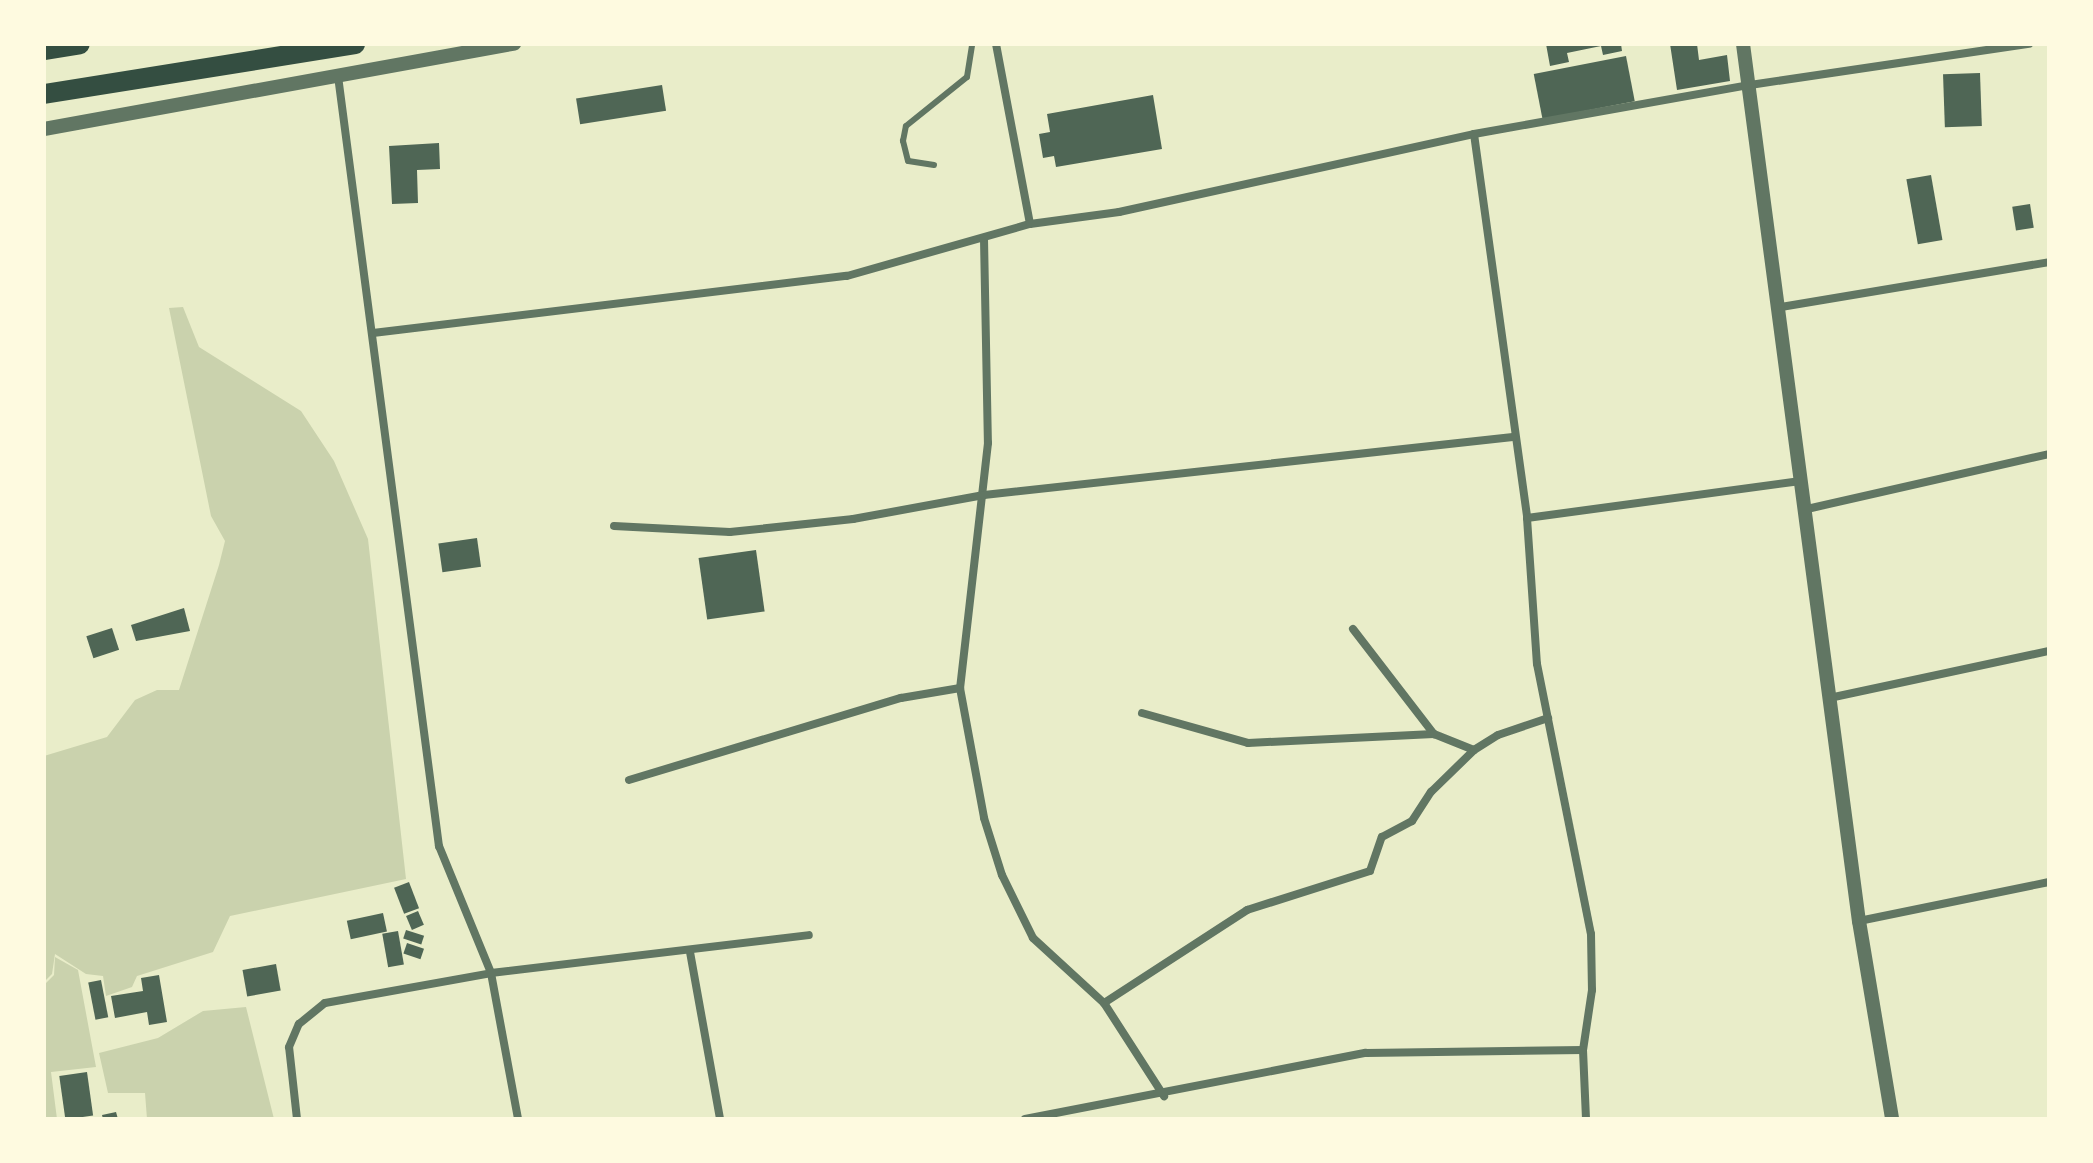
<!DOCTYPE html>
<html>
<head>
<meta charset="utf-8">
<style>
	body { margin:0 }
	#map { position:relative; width:2093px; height:1163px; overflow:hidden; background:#e9edc9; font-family:"Space Grotesk",sans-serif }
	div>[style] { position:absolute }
	.green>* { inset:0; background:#cad2ad }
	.building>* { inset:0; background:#4f6655; transform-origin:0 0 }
	.service>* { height:6px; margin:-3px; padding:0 3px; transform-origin:3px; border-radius:3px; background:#617663 }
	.minor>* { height:8px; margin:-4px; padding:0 4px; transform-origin:4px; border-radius:4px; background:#617663 }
	.tertiary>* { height:14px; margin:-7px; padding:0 7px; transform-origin:7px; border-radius:7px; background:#617663 }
	.trunk>* { height:20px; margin:-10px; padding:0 10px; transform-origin:10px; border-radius:10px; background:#344e41 }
	span { translate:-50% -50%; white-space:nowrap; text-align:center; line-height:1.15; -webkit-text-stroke:8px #fefae0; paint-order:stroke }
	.frame { position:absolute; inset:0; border:46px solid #fefae0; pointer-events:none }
</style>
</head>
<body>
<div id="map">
	<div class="green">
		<div style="clip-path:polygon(183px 307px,199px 347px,301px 411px,334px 461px,368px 539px,406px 879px,230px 916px,213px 952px,137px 976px,132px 987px,106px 996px,103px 976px,86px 974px,55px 954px,52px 974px,44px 982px,44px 756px,107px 737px,135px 700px,157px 690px,179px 690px,219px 565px,225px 541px,211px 516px,169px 308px)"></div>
		<div style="clip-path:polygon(55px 957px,78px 970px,96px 1067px,51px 1072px,57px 1119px,44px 1119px,44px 985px,54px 975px)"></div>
		<div style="clip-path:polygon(246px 1007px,274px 1119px,147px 1119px,145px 1093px,108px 1093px,99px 1053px,158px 1038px,203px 1011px)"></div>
	</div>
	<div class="building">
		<div style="clip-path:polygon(1546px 44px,1621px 44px,1622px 51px,1603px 55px,1601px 46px,1567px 53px,1569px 62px,1550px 66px)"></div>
		<div style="clip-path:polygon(1670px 44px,1697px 44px,1699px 60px,1727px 55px,1730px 81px,1677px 90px)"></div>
		<div style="left:1626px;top:56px;width:46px;height:94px;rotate:79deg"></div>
		<div style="left:1980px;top:73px;width:53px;height:37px;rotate:88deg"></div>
		<div style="left:662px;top:85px;width:26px;height:87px;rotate:81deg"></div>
		<div style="clip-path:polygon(1153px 95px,1162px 149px,1056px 167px,1054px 156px,1043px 158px,1039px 134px,1050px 132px,1047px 114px)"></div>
		<div style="clip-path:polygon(439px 143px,440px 169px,417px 170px,418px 203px,392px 204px,389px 146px)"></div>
		<div style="left:1931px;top:175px;width:66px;height:25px;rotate:80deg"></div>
		<div style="left:2030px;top:204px;width:24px;height:18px;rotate:81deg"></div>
		<div style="left:477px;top:538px;width:29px;height:39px;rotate:82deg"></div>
		<div style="left:756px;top:550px;width:62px;height:58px;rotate:82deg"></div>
		<div style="clip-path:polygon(184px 608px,190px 631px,136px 641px,131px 625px)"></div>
		<div style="left:112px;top:628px;width:23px;height:27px;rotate:72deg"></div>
		<div style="left:409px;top:882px;width:28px;height:16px;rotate:69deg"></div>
		<div style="left:418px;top:911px;width:15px;height:13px;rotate:67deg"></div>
		<div style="left:383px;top:913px;width:19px;height:37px;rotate:78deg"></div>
		<div style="left:406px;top:930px;width:19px;height:9px;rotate:18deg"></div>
		<div style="left:398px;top:931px;width:34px;height:16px;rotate:80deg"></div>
		<div style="left:407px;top:943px;width:18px;height:11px;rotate:19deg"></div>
		<div style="left:276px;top:964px;width:27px;height:34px;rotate:80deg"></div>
		<div style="clip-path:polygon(159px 975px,167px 1022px,149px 1025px,147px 1012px,115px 1018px,111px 996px,143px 991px,141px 978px)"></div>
		<div style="left:101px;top:980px;width:38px;height:13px;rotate:79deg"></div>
		<div style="left:87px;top:1072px;width:44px;height:28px;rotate:82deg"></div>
		<div style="clip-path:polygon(116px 1112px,118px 1119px,103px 1119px,102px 1115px)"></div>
	</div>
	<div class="service">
		<div style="left:934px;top:165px;width:26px;rotate:-171deg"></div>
		<div style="left:908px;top:161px;width:21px;rotate:-104deg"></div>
		<div style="left:903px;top:141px;width:15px;rotate:-79deg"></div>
		<div style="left:906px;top:126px;width:78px;rotate:-38.8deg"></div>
		<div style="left:967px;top:77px;width:33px;rotate:-81deg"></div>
	</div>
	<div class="minor">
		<div style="left:996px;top:44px;width:183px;rotate:79.3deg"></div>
		<div style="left:338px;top:76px;width:777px;rotate:82.53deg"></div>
		<div style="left:439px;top:846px;width:137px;rotate:67.7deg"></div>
		<div style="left:491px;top:973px;width:148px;rotate:79.5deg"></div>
		<div style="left:1474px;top:134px;width:388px;rotate:82.1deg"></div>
		<div style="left:1527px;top:518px;width:146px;rotate:86.1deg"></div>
		<div style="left:1537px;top:664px;width:275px;rotate:78.7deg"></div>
		<div style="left:1591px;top:934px;width:56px;rotate:89deg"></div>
		<div style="left:1592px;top:990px;width:61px;rotate:98.5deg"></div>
		<div style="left:1583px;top:1050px;width:69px;rotate:87.5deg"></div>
		<div style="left:984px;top:239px;width:204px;rotate:88.9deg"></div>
		<div style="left:988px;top:443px;width:247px;rotate:96.5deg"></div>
		<div style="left:960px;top:688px;width:132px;rotate:79.5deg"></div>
		<div style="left:984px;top:818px;width:60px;rotate:72.5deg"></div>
		<div style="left:1002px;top:875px;width:70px;rotate:63.8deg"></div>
		<div style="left:1033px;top:938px;width:96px;rotate:42.5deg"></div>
		<div style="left:1104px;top:1003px;width:111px;rotate:57.2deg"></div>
		<div style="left:1781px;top:307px;width:272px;rotate:-9.5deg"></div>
		<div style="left:373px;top:333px;width:477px;rotate:-6.9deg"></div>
		<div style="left:847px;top:276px;width:190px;rotate:-15.9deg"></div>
		<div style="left:1030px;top:224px;width:90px;rotate:-7.7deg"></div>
		<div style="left:1119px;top:212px;width:363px;rotate:-12.4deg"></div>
		<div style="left:1474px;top:134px;width:280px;rotate:-10.1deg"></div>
		<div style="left:1750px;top:85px;width:282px;rotate:-8.4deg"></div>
		<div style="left:1807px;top:509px;width:248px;rotate:-12.8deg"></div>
		<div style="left:1527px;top:518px;width:276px;rotate:-7.7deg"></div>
		<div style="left:614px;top:526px;width:116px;rotate:3deg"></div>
		<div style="left:730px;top:532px;width:124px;rotate:-6deg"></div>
		<div style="left:853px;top:519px;width:133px;rotate:-10.4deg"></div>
		<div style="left:984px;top:495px;width:532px;rotate:-6.26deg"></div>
		<div style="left:1353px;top:629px;width:133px;rotate:52.4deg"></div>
		<div style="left:1834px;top:697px;width:220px;rotate:-12.1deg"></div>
		<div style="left:1142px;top:713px;width:110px;rotate:15.8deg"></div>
		<div style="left:1248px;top:743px;width:186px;rotate:-2.8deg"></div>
		<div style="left:1434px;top:734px;width:43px;rotate:21.8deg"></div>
		<div style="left:629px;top:780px;width:284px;rotate:-16.8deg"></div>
		<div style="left:901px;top:698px;width:60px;rotate:-9.6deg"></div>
		<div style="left:1859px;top:921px;width:194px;rotate:-11.6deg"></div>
		<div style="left:690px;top:952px;width:170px;rotate:79.8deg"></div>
		<div style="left:1104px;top:1003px;width:171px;rotate:-33deg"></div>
		<div style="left:1247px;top:910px;width:129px;rotate:-17.6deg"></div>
		<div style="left:1370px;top:871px;width:36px;rotate:-71deg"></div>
		<div style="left:1382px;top:837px;width:34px;rotate:-28deg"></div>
		<div style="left:1412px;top:821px;width:35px;rotate:-57deg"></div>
		<div style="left:1431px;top:792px;width:60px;rotate:-44.3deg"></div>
		<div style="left:1474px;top:750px;width:28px;rotate:-32deg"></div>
		<div style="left:1498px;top:735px;width:53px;rotate:-18.8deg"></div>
		<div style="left:297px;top:1119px;width:72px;rotate:-96.3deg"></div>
		<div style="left:289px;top:1047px;width:25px;rotate:-67deg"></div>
		<div style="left:299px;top:1024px;width:33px;rotate:-39deg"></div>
		<div style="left:325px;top:1003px;width:169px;rotate:-10.2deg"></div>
		<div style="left:491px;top:973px;width:320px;rotate:-6.8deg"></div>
		<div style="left:1025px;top:1119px;width:347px;rotate:-11deg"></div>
		<div style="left:1366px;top:1053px;width:217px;rotate:-0.8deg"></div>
	</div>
	<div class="tertiary">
		<div style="left:1743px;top:44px;width:885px;rotate:82.47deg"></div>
		<div style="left:1859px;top:921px;width:201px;rotate:80.5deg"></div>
		<div style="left:44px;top:129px;width:478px;rotate:-10.3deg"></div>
	</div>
	<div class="trunk">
		<div style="left:44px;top:50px;width:36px;rotate:-9deg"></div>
		<div style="left:44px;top:94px;width:315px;rotate:-9.1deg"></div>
	</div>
	<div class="frame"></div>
</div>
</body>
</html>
